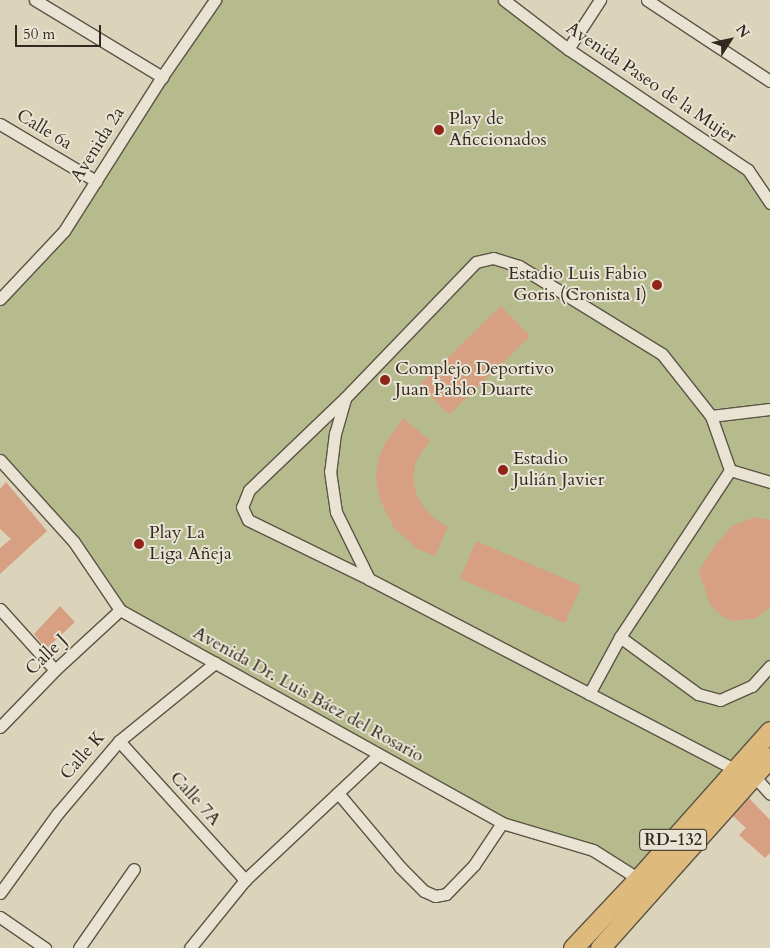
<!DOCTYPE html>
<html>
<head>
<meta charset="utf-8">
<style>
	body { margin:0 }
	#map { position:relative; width:770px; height:948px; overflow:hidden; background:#dcd4ba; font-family:Cardo,serif }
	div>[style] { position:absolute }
	.green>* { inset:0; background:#b5bb8c }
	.building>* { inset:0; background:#d8a082; transform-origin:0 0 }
	.roads { filter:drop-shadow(1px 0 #5c5446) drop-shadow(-1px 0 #5c5446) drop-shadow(0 1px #5c5446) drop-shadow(0 -1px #5c5446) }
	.minor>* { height:11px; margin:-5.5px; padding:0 5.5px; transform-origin:5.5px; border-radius:5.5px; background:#e8e3d2 }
	.primary>* { height:19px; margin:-9.5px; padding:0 9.5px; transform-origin:9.5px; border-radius:9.5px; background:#deba7d }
	.dots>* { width:14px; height:14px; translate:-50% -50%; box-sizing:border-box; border:2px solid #e8e3d2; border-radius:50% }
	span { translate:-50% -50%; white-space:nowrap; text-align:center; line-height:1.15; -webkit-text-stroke:4px #e8e3d2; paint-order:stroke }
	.shield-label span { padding:1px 4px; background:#e8e3d2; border:1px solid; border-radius:4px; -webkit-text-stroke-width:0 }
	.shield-label { font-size:16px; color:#322920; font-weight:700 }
	.street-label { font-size:18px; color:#322920 }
	.poi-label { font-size:18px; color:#322920 }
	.left { translate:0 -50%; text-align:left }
	.right { translate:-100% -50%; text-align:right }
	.north { position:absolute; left:705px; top:15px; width:50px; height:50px; -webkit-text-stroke:4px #e8e3d2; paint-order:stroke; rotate:55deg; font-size:14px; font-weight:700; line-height:20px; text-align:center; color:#322920 }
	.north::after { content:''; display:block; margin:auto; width:18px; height:22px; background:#322920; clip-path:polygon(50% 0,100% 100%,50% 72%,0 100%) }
	.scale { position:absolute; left:15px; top:25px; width:86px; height:22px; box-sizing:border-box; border:2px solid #322920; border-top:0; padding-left:6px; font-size:15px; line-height:18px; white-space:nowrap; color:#322920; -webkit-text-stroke:4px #e8e3d2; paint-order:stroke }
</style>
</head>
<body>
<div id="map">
	<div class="green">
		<div style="clip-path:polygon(219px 0,504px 0,748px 170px,770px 203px,770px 729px,639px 878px,593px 850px,502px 823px,120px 610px,74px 542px,0 460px,0 299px,64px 231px)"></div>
	</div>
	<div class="building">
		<div style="left:501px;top:306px;width:42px;height:113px;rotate:46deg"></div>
		<div style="clip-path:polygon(403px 418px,430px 440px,416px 461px,413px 478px,416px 493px,424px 508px,435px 519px,448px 527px,435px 556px,416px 548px,394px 528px,381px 502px,377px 488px,376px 473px,379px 458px,384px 445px)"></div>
		<div style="clip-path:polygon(6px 482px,47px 531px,0 574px,0 548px,11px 539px,0 529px,0 489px)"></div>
		<div style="clip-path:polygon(755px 517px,770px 520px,770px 606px,757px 618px,733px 621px,722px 616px,710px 605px,699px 571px,714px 547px,732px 526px)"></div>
		<div style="left:476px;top:541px;width:114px;height:41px;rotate:23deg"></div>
		<div style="clip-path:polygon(60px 606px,75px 622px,46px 649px,34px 634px)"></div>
		<div style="clip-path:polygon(749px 798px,770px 820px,770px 853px,765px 858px,739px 835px,746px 828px,733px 816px)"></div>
	</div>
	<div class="roads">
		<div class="minor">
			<div style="left:35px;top:0;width:149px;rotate:31.2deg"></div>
			<div style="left:504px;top:0;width:81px;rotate:37.4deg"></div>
			<div style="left:568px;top:49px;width:217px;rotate:33.9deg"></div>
			<div style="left:748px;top:170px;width:40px;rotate:56deg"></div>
			<div style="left:647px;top:0;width:147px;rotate:33.4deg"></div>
			<div style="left:568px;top:49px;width:59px;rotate:-56.9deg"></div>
			<div style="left:0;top:124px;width:112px;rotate:30.7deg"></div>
			<div style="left:0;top:299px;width:93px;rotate:-46.7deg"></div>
			<div style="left:64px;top:231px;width:181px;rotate:-57.6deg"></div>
			<div style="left:161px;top:78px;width:95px;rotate:-55.3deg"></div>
			<div style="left:345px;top:399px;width:35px;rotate:106deg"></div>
			<div style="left:335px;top:433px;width:38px;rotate:97deg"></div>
			<div style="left:330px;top:471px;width:41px;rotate:81.7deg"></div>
			<div style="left:336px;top:512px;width:75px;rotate:63.8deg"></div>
			<div style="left:711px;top:416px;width:59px;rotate:-6.8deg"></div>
			<div style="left:0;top:460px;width:110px;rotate:47.9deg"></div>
			<div style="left:74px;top:542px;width:82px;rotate:55.9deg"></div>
			<div style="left:120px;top:610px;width:437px;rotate:29.1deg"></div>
			<div style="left:502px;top:823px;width:95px;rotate:16.5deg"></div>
			<div style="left:593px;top:850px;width:58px;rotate:32.3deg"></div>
			<div style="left:730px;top:470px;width:57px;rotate:-109.4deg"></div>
			<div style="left:711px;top:416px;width:79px;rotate:-128.3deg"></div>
			<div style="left:662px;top:354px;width:168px;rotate:-148.4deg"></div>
			<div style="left:519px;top:266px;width:27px;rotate:-163deg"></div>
			<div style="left:493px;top:258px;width:17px;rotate:167deg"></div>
			<div style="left:476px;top:262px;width:189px;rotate:133.9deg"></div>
			<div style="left:345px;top:398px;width:133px;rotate:136.2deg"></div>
			<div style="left:249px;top:490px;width:18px;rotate:112deg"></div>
			<div style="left:242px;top:507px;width:14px;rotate:65deg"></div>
			<div style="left:248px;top:520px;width:135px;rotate:26deg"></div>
			<div style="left:369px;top:579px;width:414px;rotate:27.5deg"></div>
			<div style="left:736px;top:770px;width:19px;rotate:18deg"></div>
			<div style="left:754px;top:776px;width:24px;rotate:48deg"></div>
			<div style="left:730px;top:470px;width:42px;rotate:16.7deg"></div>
			<div style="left:0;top:609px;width:82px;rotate:48deg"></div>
			<div style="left:620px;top:637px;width:97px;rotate:36.2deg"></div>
			<div style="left:698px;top:694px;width:23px;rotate:15deg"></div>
			<div style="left:720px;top:700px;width:35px;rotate:-24deg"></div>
			<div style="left:752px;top:686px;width:27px;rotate:-48deg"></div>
			<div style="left:589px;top:694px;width:65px;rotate:-61.5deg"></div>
			<div style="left:620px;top:637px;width:200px;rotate:-56.6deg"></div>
			<div style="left:0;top:727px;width:79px;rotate:-46deg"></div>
			<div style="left:55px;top:670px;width:88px;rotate:-42.7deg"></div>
			<div style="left:119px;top:741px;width:188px;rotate:47.8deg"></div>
			<div style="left:338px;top:793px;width:97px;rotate:50deg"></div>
			<div style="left:400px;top:867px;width:34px;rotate:45deg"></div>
			<div style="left:424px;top:891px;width:12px;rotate:24deg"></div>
			<div style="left:435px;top:896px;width:11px;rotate:-10deg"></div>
			<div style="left:446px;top:894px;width:40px;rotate:-46deg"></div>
			<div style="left:474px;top:865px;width:50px;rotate:-56.3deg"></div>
			<div style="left:0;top:893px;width:99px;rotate:-54.1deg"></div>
			<div style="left:58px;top:813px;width:94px;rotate:-49.7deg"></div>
			<div style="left:119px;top:741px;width:124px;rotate:-39.1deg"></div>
			<div style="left:0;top:917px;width:55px;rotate:34.6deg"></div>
			<div style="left:79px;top:948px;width:96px;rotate:-55.2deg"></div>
			<div style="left:190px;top:948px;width:87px;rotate:-51deg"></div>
			<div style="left:245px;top:880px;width:183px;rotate:-43.2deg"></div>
		</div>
		<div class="primary">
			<div style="left:573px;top:948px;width:96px;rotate:-46.7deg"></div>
			<div style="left:639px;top:878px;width:197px;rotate:-48.3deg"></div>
			<div style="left:600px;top:948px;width:256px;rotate:-48.3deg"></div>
		</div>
	</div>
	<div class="dots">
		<div style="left:439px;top:130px;background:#8f2418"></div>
		<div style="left:657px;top:285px;background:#8f2418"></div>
		<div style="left:385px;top:380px;background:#8f2418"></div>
		<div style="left:503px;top:470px;background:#8f2418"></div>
		<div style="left:139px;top:544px;background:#8f2418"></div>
	</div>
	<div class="shield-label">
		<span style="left:673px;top:840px">RD-132</span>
	</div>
	<div class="street-label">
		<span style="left:651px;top:83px;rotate:34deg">Avenida Paseo de la Mujer</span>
		<span style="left:44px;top:130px;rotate:31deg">Calle 6a</span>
		<span style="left:98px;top:145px;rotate:-58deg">Avenida 2a</span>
		<span style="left:47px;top:655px;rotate:-44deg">Calle J</span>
		<span style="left:308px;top:695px;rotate:29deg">Avenida Dr. Luis Báez del Rosario</span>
		<span style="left:83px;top:756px;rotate:-49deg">Calle K</span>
		<span style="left:195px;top:799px;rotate:48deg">Calle 7A</span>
	</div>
	<div class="poi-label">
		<span class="left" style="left:449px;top:130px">Play de<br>Aficcionados</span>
		<span class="right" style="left:647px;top:285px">Estadio Luis Fabio<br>Goris (Cronista I)</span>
		<span class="left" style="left:395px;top:380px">Complejo Deportivo<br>Juan Pablo Duarte</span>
		<span class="left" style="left:513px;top:470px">Estadio<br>Julián Javier</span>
		<span class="left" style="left:149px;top:544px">Play La<br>Liga Añeja</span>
	</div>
	<div class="north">N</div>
	<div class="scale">50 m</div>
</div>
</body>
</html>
